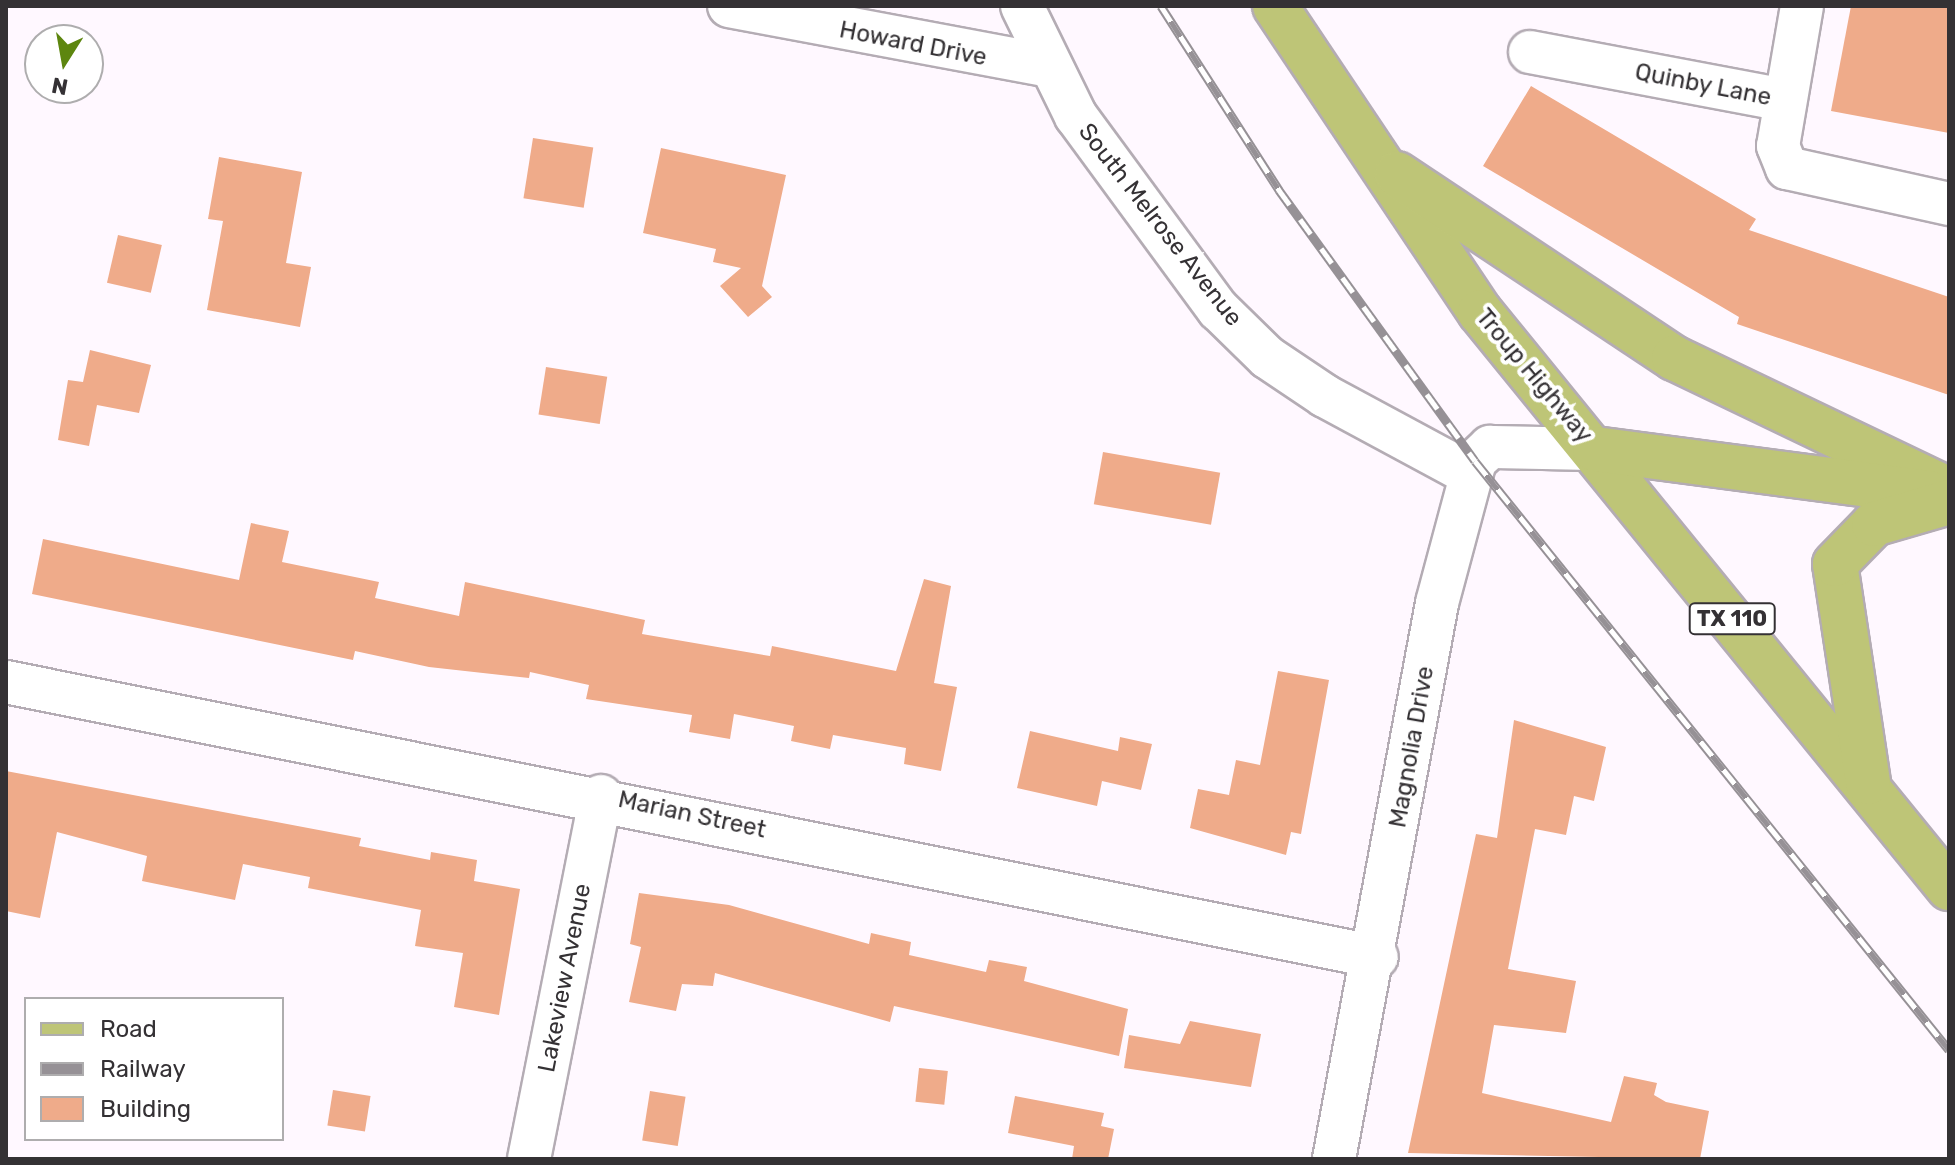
<!DOCTYPE html>
<html>
<head>
<meta charset="utf-8">
<style>
	body { margin:0 }
	#map { position:relative; width:1955px; height:1165px; overflow:hidden; background:#fff8ff; font-family:Rubik,sans-serif }
	div>[style] { position:absolute }
	.building>* { inset:0; background:#efab8a; transform-origin:0 0 }
	.roads { filter:drop-shadow(2px 0 #b4acb4) drop-shadow(-2px 0 #b4acb4) drop-shadow(0 2px #b4acb4) drop-shadow(0 -2px #b4acb4) }
	.minor>* { height:42px; margin:-21px; padding:0 21px; transform-origin:21px; border-radius:21px; background:#fff }
	.major>* { height:44px; margin:-22px; padding:0 22px; transform-origin:22px; border-radius:22px; background:#bec577 }
	.rail>* { height:9px; margin-top:-4.5px; transform-origin:0; background:repeating-linear-gradient(90deg,#fff 0 18px,#969196 0 36px); box-sizing:border-box; border-block:2px solid #969196 }
	span { translate:-50% -50%; white-space:nowrap; text-align:center; line-height:1.15; -webkit-text-stroke:8px #fff; paint-order:stroke }
	.shield-label span { padding:2px 6px; background:#fff; border:2px solid; border-radius:6px; -webkit-text-stroke-width:0 }
	.shield-label { font-size:22px; color:#343134; font-weight:700 }
	.street-label { font-size:24px; color:#343134 }
	.frame { position:absolute; inset:0; border:8px solid #343134; pointer-events:none }
	.legend { position:absolute; left:24px; top:997px; width:260px; height:144px; box-sizing:border-box; background:#fff; border:2px solid #aeadae; margin:0; padding:10px 14px; list-style:none; font-size:24px; color:#343134 }
	.legend li { display:flex; align-items:center; gap:16px; height:40px }
	.legend b { width:40px; border:2px solid #aeadae }
	.north { position:absolute; left:24px; top:24px; width:80px; height:80px; box-sizing:border-box; background:#fff; border:2px solid #aeadae; border-radius:50%; rotate:191deg; font-size:22px; font-weight:700; line-height:32px; text-align:center; color:#343134 }
	.north::after { content:''; display:block; margin:auto; width:28px; height:36px; background:#5d860f; clip-path:polygon(50% 0,100% 100%,50% 72%,0 100%) }
</style>
</head>
<body>
<div id="map">
	<div class="building">
		<div style="clip-path:polygon(1851px 6px,1949px 6px,1949px 133px,1831px 111px)"></div>
		<div style="clip-path:polygon(1531px 86px,1756px 219px,1749px 230px,1949px 297px,1949px 395px,1737px 324px,1739px 317px,1483px 166px)"></div>
		<div style="left:533px;top:138px;width:61px;height:61px;rotate:9deg"></div>
		<div style="clip-path:polygon(661px 148px,786px 175px,762px 286px,772px 297px,748px 317px,720px 286px,741px 268px,713px 262px,716px 249px,643px 233px)"></div>
		<div style="clip-path:polygon(219px 157px,302px 172px,286px 263px,311px 267px,300px 327px,207px 310px,223px 221px,208px 219px)"></div>
		<div style="left:118px;top:235px;width:45px;height:49px;rotate:13deg"></div>
		<div style="clip-path:polygon(90px 350px,151px 365px,139px 413px,97px 405px,89px 446px,58px 440px,68px 380px,83px 382px)"></div>
		<div style="left:546px;top:367px;width:62px;height:48px;rotate:9deg"></div>
		<div style="left:1103px;top:452px;width:119px;height:53px;rotate:10deg"></div>
		<div style="clip-path:polygon(251px 523px,289px 531px,282px 562px,379px 582px,375px 598px,459px 616px,465px 582px,645px 620px,642px 634px,770px 656px,772px 646px,896px 671px,924px 579px,951px 586px,934px 683px,957px 687px,941px 771px,904px 764px,906px 748px,833px 735px,830px 749px,791px 741px,794px 726px,734px 714px,730px 739px,689px 732px,692px 715px,586px 699px,589px 685px,530px 672px,529px 678px,429px 667px,355px 651px,353px 660px,32px 594px,43px 539px,239px 580px)"></div>
		<div style="clip-path:polygon(1278px 671px,1329px 680px,1301px 834px,1291px 832px,1286px 855px,1190px 828px,1198px 789px,1229px 795px,1236px 760px,1260px 765px)"></div>
		<div style="clip-path:polygon(1514px 720px,1606px 747px,1594px 801px,1574px 796px,1566px 835px,1535px 829px,1508px 969px,1576px 981px,1566px 1033px,1494px 1025px,1482px 1093px,1611px 1122px,1624px 1076px,1657px 1083px,1654px 1095px,1666px 1102px,1709px 1111px,1700px 1159px,1408px 1153px,1476px 834px,1497px 838px)"></div>
		<div style="clip-path:polygon(1030px 731px,1118px 751px,1120px 737px,1152px 744px,1141px 790px,1102px 781px,1097px 806px,1017px 788px)"></div>
		<div style="clip-path:polygon(6px 771px,361px 838px,359px 846px,430px 860px,431px 852px,477px 860px,474px 881px,520px 889px,499px 1015px,454px 1007px,463px 953px,415px 946px,421px 910px,308px 888px,310px 877px,243px 864px,235px 900px,142px 881px,147px 856px,57px 832px,40px 918px,6px 911px)"></div>
		<div style="clip-path:polygon(639px 893px,729px 905px,869px 944px,871px 933px,911px 942px,909px 955px,986px 972px,989px 960px,1027px 967px,1024px 981px,1128px 1009px,1119px 1056px,894px 1006px,890px 1022px,715px 973px,713px 986px,682px 984px,676px 1011px,629px 1002px,641px 947px,630px 944px)"></div>
		<div style="clip-path:polygon(1190px 1021px,1261px 1034px,1251px 1087px,1124px 1068px,1129px 1035px,1180px 1044px)"></div>
		<div style="left:919px;top:1068px;width:29px;height:34px;rotate:6deg"></div>
		<div style="left:333px;top:1090px;width:38px;height:36px;rotate:9deg"></div>
		<div style="left:650px;top:1091px;width:36px;height:50px;rotate:9deg"></div>
		<div style="clip-path:polygon(1015px 1096px,1104px 1113px,1101px 1126px,1114px 1129px,1108px 1159px,1072px 1159px,1074px 1146px,1008px 1133px)"></div>
	</div>
	<div class="roads">
		<div class="minor">
			<div style="left:729px;top:6px;width:327px;rotate:10.6deg"></div>
			<div style="left:1022px;top:6px;width:123px;rotate:63.9deg"></div>
			<div style="left:1076px;top:116px;width:240px;rotate:53.7deg"></div>
			<div style="left:1218px;top:309px;width:69px;rotate:44.4deg"></div>
			<div style="left:1267px;top:357px;width:70px;rotate:33.9deg"></div>
			<div style="left:1325px;top:396px;width:165px;rotate:28.3deg"></div>
			<div style="left:1802px;top:6px;width:142px;rotate:99.7deg"></div>
			<div style="left:1778px;top:146px;width:24px;rotate:68deg"></div>
			<div style="left:1787px;top:168px;width:166px;rotate:12.5deg"></div>
			<div style="left:1530px;top:52px;width:259px;rotate:10.7deg"></div>
			<div style="left:6px;top:682px;width:1398px;rotate:11.34deg"></div>
			<div style="left:529px;top:1159px;width:370px;rotate:-78.8deg"></div>
			<div style="left:1334px;top:1159px;width:565px;rotate:-79.5deg"></div>
			<div style="left:1437px;top:603px;width:147px;rotate:-75deg"></div>
			<div style="left:1475px;top:461px;width:21px;rotate:-43deg"></div>
			<div style="left:1490px;top:447px;width:105px;rotate:1.1deg"></div>
		</div>
		<div class="major">
			<div style="left:1275px;top:6px;width:368px;rotate:56.2deg"></div>
			<div style="left:1480px;top:312px;width:743px;rotate:50.85deg"></div>
			<div style="left:1397px;top:174px;width:333px;rotate:33.6deg"></div>
			<div style="left:1674px;top:358px;width:305px;rotate:25.6deg"></div>
			<div style="left:1595px;top:449px;width:337px;rotate:7.5deg"></div>
			<div style="left:1868px;top:782px;width:220px;rotate:-98.6deg"></div>
			<div style="left:1835px;top:564px;width:56px;rotate:-45.7deg"></div>
			<div style="left:1874px;top:524px;width:78px;rotate:-16.3deg"></div>
		</div>
	</div>
	<div class="rail">
		<div style="left:1161px;top:6px;width:219px;rotate:57.3deg"></div>
		<div style="left:1279px;top:190px;width:334px;rotate:54.1deg"></div>
		<div style="left:1475px;top:461px;width:756px;rotate:51.17deg"></div>
	</div>
	<div class="shield-label">
		<span style="left:1732px;top:619px">TX 110</span>
	</div>
	<div class="street-label">
		<span style="left:913px;top:44px;rotate:11deg">Howard Drive</span>
		<span style="left:1703px;top:85px;rotate:11deg">Quinby Lane</span>
		<span style="left:1160px;top:225px;rotate:52deg">South Melrose Avenue</span>
		<span style="left:1534px;top:376px;rotate:50deg">Troup Highway</span>
		<span style="left:1412px;top:747px;rotate:-80deg">Magnolia Drive</span>
		<span style="left:692px;top:815px;rotate:12deg">Marian Street</span>
		<span style="left:565px;top:978px;rotate:-79deg">Lakeview Avenue</span>
	</div>
	<div class="frame"></div>
	<ul class="legend">
	<li><b style="height:10px;background:#bec577"></b>Road</li>
	<li><b style="height:10px;background:#969196"></b>Railway</li>
	<li><b style="height:22px;background:#efab8a"></b>Building</li>
	</ul>
	<div class="north">N</div>
</div>
</body>
</html>
